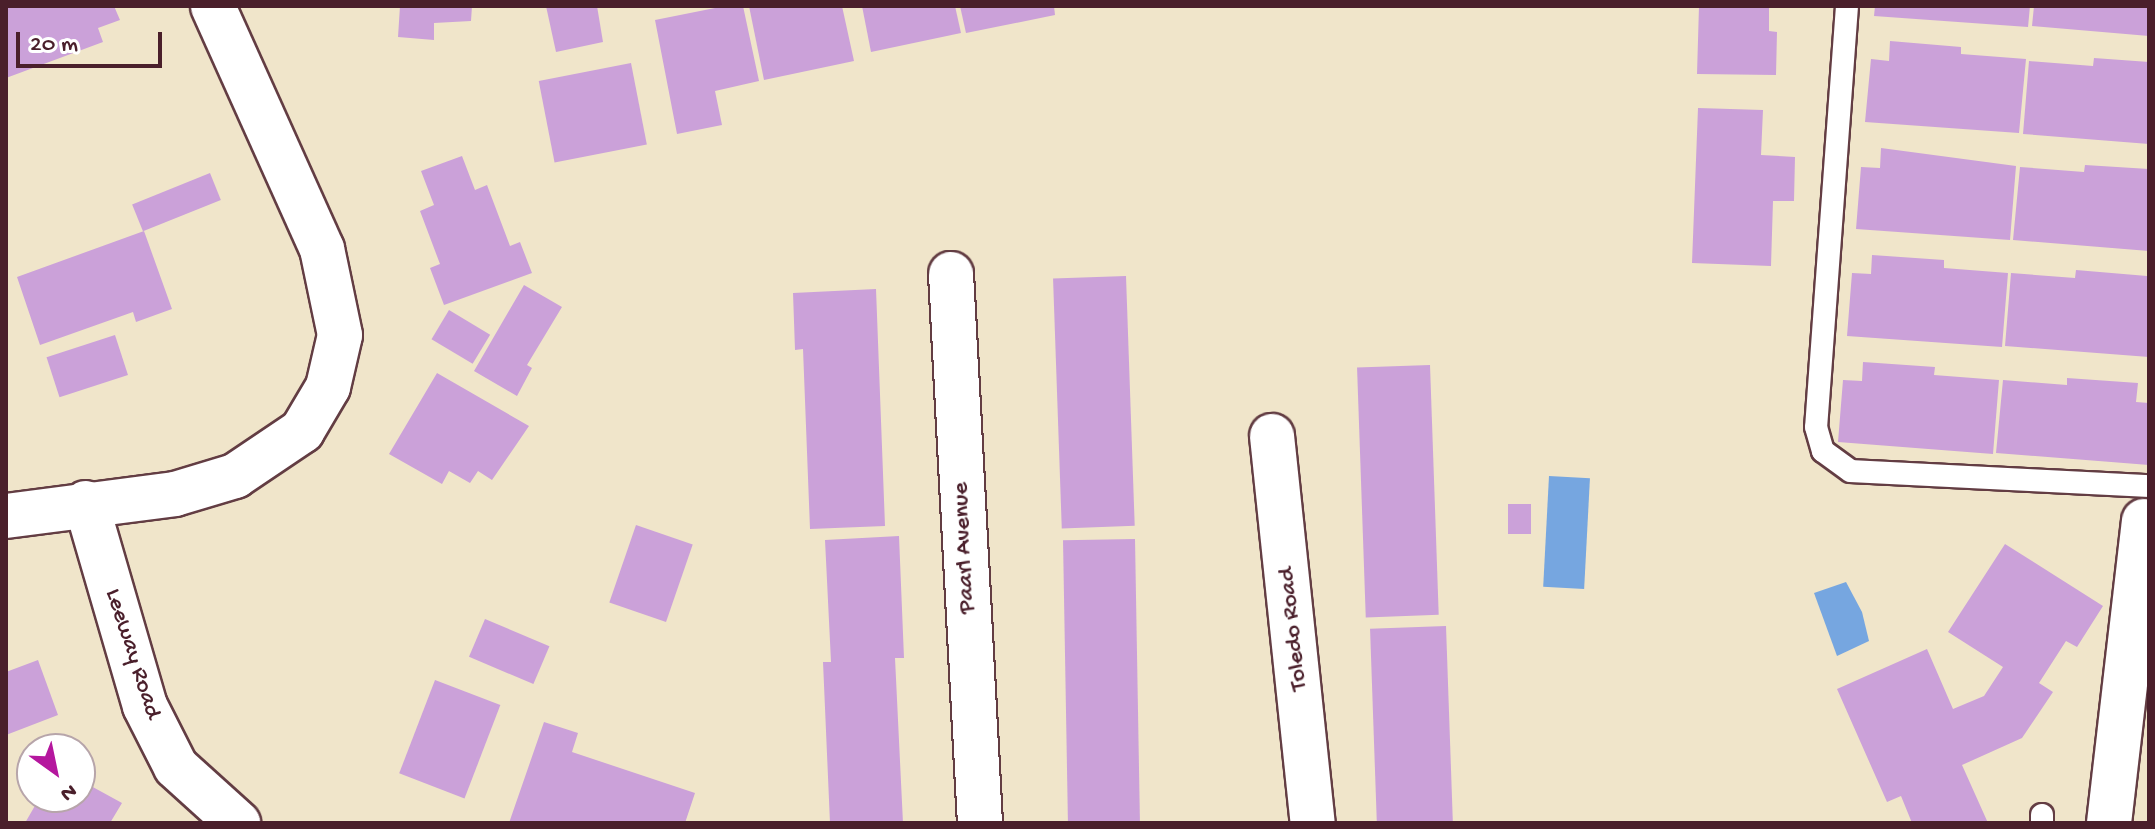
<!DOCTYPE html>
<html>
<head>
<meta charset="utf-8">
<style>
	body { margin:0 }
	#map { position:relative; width:2155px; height:829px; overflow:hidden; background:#f0e5ca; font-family:"Gochi Hand",sans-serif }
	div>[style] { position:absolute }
	.water>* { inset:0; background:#76a6e0; transform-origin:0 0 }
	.building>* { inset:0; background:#cba1d9; transform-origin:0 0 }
	.roads { filter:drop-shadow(2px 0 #633d43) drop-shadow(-2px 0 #633d43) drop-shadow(0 2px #633d43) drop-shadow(0 -2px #633d43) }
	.service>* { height:22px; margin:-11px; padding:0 11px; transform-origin:11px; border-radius:11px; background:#fff }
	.minor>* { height:44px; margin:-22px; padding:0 22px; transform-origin:22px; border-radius:22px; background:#fff }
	span { translate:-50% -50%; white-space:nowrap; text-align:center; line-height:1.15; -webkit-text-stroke:7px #fff; paint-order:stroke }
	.street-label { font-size:24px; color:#4a1f2b }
	.frame { position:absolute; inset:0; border:8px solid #4a1f2b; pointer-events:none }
	.north { position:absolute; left:16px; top:733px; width:80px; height:80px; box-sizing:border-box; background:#fff; border:2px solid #b7a5aa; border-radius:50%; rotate:147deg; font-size:22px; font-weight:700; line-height:32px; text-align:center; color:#4a1f2b }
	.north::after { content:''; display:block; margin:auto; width:28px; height:36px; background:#b5179e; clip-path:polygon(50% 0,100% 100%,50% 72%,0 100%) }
	.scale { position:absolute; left:16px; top:32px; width:146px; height:36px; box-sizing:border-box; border:4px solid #4a1f2b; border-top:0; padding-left:10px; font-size:24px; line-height:28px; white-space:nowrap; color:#4a1f2b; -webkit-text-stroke:6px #fff; paint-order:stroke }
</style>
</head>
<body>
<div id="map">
	<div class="water">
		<div style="left:1549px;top:476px;width:41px;height:111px;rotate:3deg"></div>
		<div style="clip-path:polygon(1846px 582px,1862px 612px,1869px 641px,1837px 656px,1814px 593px)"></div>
	</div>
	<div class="building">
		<div style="clip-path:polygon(6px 6px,114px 6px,120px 20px,98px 28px,103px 42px,6px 78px)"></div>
		<div style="clip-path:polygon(400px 6px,472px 6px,471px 21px,434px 23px,434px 40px,398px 37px)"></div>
		<div style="clip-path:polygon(546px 6px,597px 6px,603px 42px,556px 52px)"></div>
		<div style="clip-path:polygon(725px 6px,743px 6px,759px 81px,715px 91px,722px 125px,677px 134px,655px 20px)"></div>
		<div style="clip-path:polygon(749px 6px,842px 6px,854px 61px,764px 80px)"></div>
		<div style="clip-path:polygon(862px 6px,955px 6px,961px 33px,871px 52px)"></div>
		<div style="clip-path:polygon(960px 6px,1054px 6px,1055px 15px,966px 33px)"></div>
		<div style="clip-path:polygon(1699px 6px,1769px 6px,1769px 31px,1777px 32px,1776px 75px,1697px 74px)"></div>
		<div style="clip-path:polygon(1875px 6px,2030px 6px,2028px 27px,1874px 16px)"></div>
		<div style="clip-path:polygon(2034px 6px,2149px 6px,2149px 36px,2032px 26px)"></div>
		<div style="clip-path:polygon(1890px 41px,1961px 47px,1961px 54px,2026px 59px,2019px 133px,1865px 122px,1871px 59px,1889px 61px)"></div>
		<div style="clip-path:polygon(2094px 58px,2149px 62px,2149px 144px,2023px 134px,2029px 61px,2093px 66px)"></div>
		<div style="left:631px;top:63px;width:83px;height:94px;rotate:79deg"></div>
		<div style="clip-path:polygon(1698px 108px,1763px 110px,1761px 155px,1795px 157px,1794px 201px,1773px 201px,1771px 266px,1692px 263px)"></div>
		<div style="clip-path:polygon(1881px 148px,2016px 166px,2010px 240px,1856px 229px,1861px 167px,1880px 168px)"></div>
		<div style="clip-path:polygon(462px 156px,475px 190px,487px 185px,510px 246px,520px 242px,532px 273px,444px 305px,430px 268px,440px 264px,420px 211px,434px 205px,421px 171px)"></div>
		<div style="clip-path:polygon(2085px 165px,2149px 169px,2149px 251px,2013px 240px,2020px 167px,2084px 172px)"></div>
		<div style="left:210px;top:173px;width:29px;height:84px;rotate:68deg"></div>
		<div style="clip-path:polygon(144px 231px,172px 309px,136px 322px,133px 312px,40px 345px,17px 277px)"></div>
		<div style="clip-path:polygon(1872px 255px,1944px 260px,1944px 268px,2008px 273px,2002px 347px,1847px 336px,1852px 273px,1871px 274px)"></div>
		<div style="clip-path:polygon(2076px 270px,2147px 276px,2149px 357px,2005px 346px,2011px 273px,2075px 278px)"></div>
		<div style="left:1126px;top:276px;width:250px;height:73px;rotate:88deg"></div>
		<div style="clip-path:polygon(524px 285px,562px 307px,527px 365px,532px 368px,517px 396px,474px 371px)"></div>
		<div style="clip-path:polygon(876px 289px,885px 526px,810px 529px,803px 349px,795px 350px,793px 293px)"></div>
		<div style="left:449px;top:310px;width:48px;height:34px;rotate:31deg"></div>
		<div style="left:115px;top:335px;width:42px;height:72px;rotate:72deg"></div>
		<div style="clip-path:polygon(1863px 362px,1935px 367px,1934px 375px,1999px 380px,1993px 454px,1838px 442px,1843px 380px,1862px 381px)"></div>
		<div style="left:1430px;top:365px;width:250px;height:73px;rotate:88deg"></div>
		<div style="clip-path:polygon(437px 373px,529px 426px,492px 480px,478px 471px,470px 483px,449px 471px,442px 484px,389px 454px)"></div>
		<div style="clip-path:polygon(2067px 378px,2138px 383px,2136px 402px,2149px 403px,2149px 465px,1996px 453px,2003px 380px,2067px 385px)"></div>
		<div style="left:1531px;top:504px;width:30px;height:23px;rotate:90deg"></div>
		<div style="left:636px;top:525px;width:60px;height:82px;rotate:19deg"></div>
		<div style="clip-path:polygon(899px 536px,904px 658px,895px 658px,903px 823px,830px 823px,823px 662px,831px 662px,825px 540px)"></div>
		<div style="left:1135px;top:539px;width:284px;height:72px;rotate:89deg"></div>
		<div style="clip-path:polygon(2005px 544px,2103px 606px,2077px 647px,2066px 641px,2039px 683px,2053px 692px,2022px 738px,1962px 765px,1988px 823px,1912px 823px,1901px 796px,1887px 802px,1837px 689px,1927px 649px,1953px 709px,1984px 696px,2003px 667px,1948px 632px)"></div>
		<div style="left:485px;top:619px;width:70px;height:41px;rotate:23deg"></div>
		<div style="left:1446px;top:626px;width:197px;height:76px;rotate:88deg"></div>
		<div style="clip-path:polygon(38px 660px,58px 715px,6px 735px,6px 672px)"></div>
		<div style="left:435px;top:680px;width:70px;height:100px;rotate:21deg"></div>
		<div style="clip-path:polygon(544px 722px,578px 733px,572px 752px,695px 793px,685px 823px,509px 823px)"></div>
		<div style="clip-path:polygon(80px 780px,122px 803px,110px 823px,25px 823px,40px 797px,80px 797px)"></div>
	</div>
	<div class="roads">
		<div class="service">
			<div style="left:1847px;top:6px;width:422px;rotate:94.2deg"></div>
			<div style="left:1816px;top:427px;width:25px;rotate:74deg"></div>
			<div style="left:1823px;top:451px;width:34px;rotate:36deg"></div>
			<div style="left:1851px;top:471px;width:298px;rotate:2.9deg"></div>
			<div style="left:2042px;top:815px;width:8px;rotate:90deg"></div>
		</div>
		<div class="minor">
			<div style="left:951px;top:274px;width:550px;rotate:86.98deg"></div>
			<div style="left:1272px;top:436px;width:389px;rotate:84deg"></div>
			<div style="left:86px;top:503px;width:211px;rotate:73.8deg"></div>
			<div style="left:145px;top:706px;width:68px;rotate:63.1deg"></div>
			<div style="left:176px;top:767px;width:84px;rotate:42.1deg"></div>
			<div style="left:6px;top:516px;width:170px;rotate:-7.4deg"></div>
			<div style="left:175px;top:494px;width:63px;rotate:-16.7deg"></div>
			<div style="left:235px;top:476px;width:81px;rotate:-33.9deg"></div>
			<div style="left:302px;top:431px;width:51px;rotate:-59.4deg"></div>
			<div style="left:328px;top:387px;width:53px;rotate:-77deg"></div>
			<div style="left:340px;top:335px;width:88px;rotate:-101.8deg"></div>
			<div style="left:322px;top:249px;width:266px;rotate:-114.2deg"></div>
			<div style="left:2109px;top:823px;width:304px;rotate:-83.4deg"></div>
		</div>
	</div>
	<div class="street-label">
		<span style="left:965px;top:548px;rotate:-93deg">Paarl Avenue</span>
		<span style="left:1294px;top:629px;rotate:-96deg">Toledo Road</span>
		<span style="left:132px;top:654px;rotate:72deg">Leeway Road</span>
	</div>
	<div class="frame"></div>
	<div class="north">N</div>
	<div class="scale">20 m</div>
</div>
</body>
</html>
